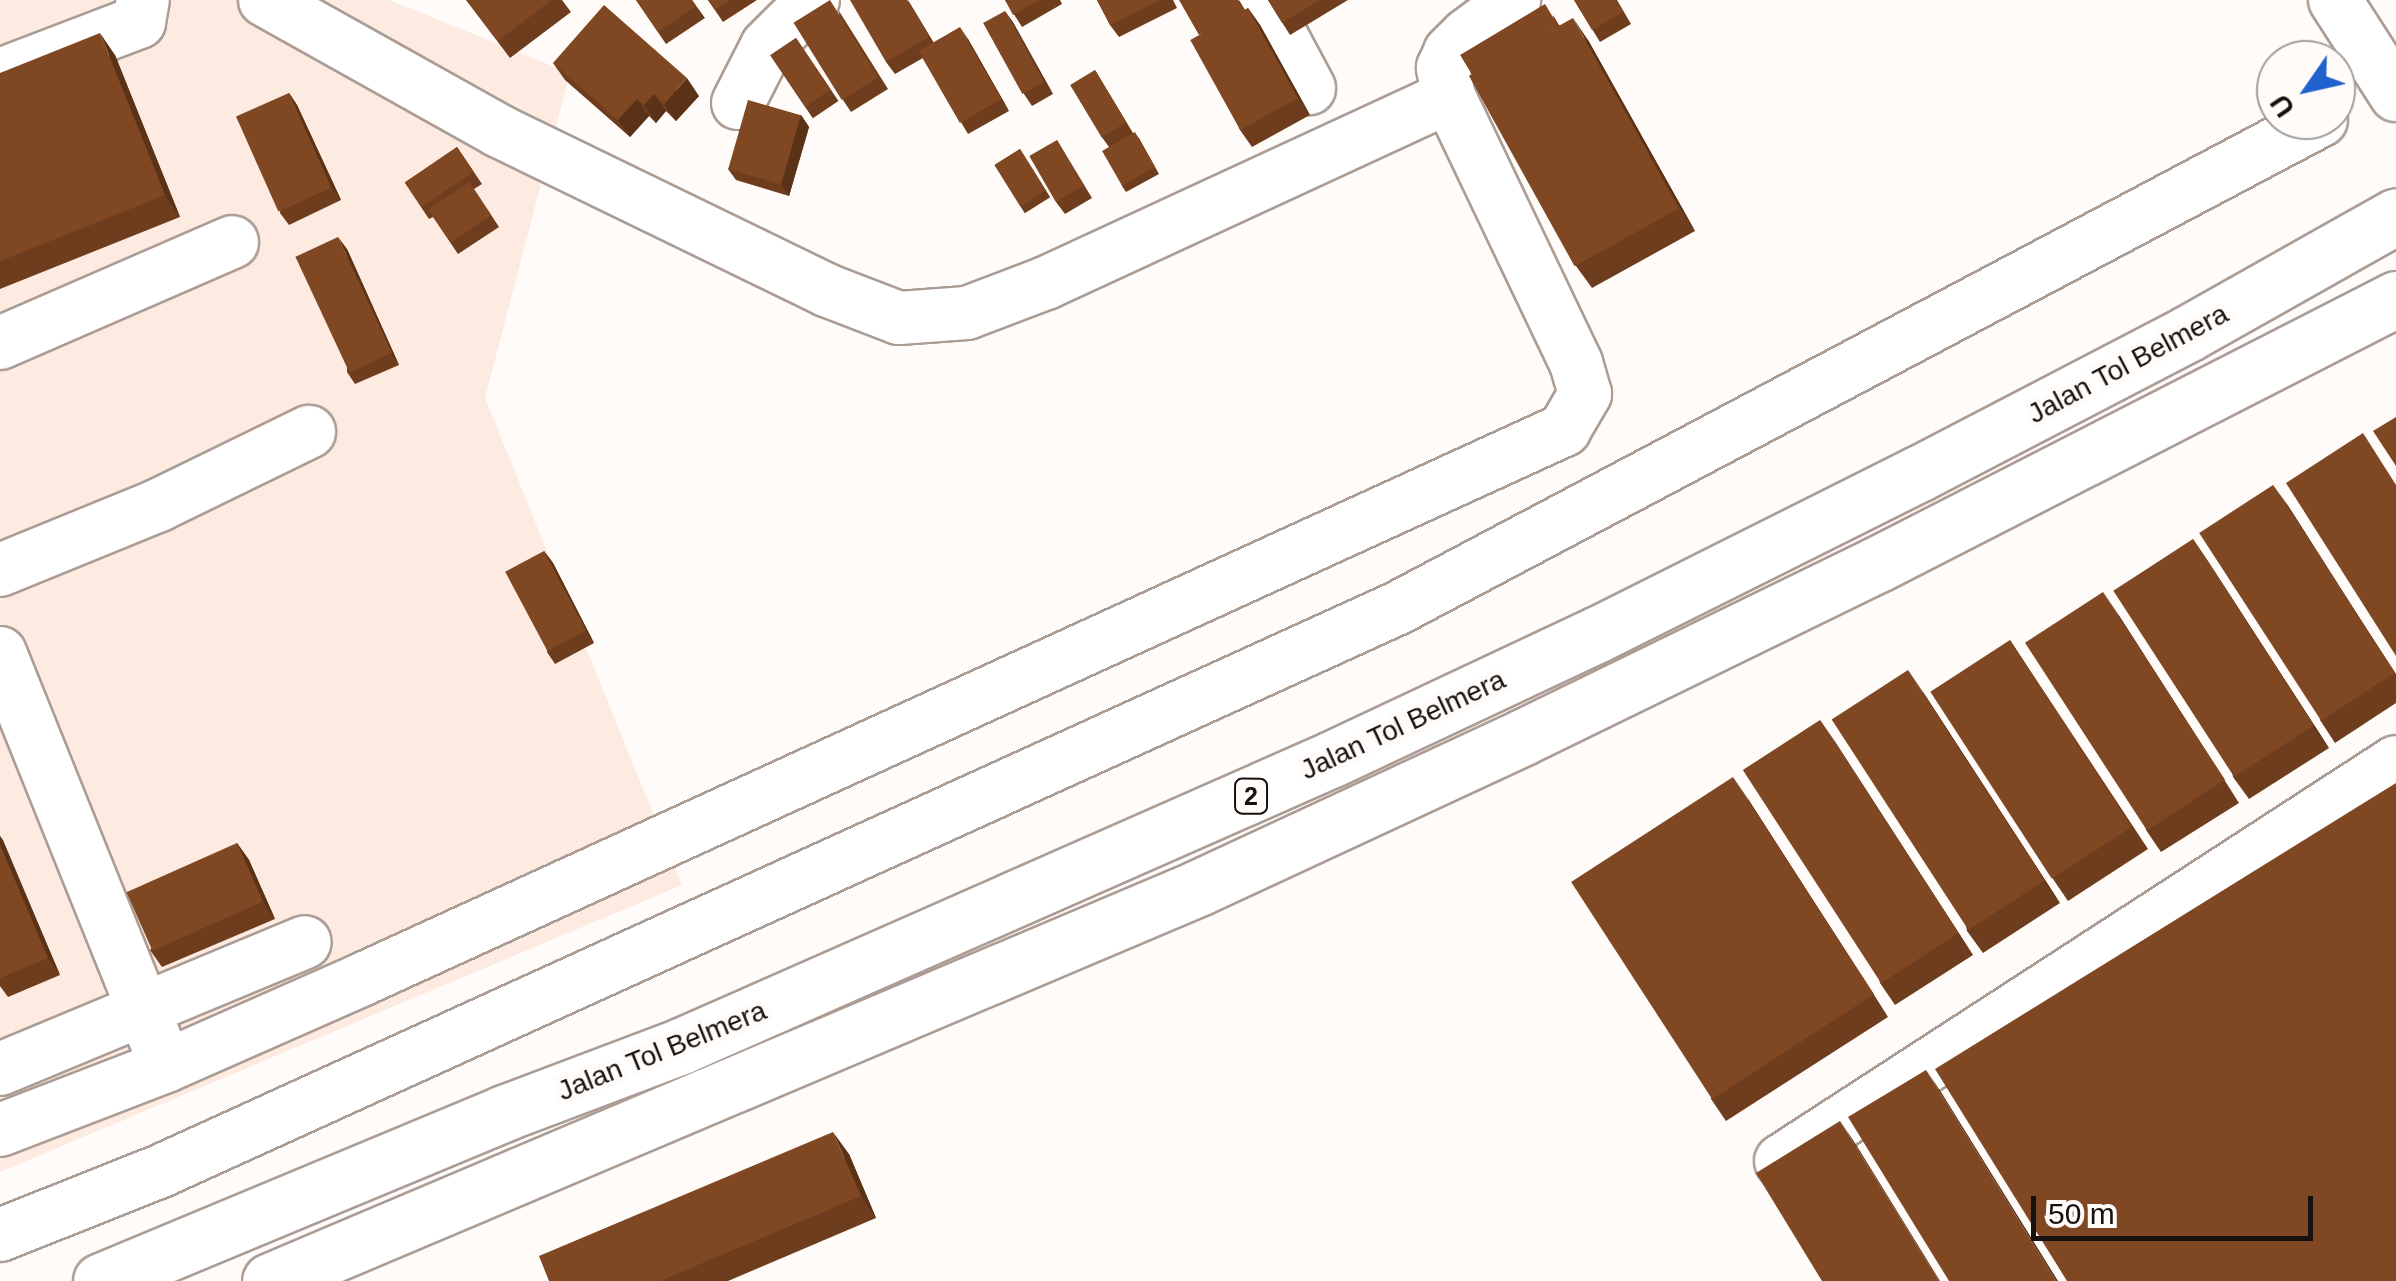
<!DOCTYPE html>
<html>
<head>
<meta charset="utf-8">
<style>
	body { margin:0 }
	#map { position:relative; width:2396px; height:1281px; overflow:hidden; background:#fefbf9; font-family:Arial,sans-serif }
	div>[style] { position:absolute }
	.built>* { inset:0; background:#fdeae0 }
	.roads { filter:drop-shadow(2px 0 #ab9c94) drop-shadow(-2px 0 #ab9c94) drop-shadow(0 2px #ab9c94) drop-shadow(0 -2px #ab9c94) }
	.minor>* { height:52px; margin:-26px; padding:0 26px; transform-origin:26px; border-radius:26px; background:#fff }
	.highway>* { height:55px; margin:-27.5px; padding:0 27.5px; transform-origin:27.5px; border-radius:27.5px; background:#fff }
	.wall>* { inset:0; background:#6e3d1e; transform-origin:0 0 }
	.shaded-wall>* { inset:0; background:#5a3218 }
	.building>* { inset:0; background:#804723; transform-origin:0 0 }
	span { translate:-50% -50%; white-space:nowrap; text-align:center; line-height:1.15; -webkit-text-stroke:10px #fefbf9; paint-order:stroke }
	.shield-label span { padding:2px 8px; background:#fefbf9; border:2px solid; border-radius:8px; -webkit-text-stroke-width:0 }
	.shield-label { font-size:25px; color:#16110e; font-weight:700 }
	.street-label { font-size:28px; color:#16110e }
	.north { position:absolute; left:2256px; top:40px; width:100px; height:100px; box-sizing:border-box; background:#fefbf9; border:2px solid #a19d9b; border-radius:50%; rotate:236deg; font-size:28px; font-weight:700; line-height:40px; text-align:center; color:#16110e }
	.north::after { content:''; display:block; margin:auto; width:35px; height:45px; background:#1f61cd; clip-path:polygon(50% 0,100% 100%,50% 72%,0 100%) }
	.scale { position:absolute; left:2031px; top:1196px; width:282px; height:45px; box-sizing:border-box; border:5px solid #16110e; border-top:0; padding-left:12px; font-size:30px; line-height:35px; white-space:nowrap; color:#16110e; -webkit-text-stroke:8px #fefbf9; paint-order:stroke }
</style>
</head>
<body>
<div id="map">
	<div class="built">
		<div style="clip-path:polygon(0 0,389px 0,570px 73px,485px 398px,682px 885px,0 1172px)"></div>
	</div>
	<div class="roads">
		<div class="minor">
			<div style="left:265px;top:0;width:268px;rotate:29.2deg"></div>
			<div style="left:499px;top:131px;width:364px;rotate:25.9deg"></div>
			<div style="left:826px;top:290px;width:78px;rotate:21deg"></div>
			<div style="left:899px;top:318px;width:68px;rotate:-4.2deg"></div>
			<div style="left:967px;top:313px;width:85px;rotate:-20.8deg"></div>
			<div style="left:1046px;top:283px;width:444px;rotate:-24.8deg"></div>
			<div style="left:1262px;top:0;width:100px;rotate:61.9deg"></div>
			<div style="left:2335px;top:0;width:113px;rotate:57.3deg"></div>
			<div style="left:0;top:75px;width:149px;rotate:-20.9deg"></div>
			<div style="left:139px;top:22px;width:22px;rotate:-80deg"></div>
			<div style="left:738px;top:103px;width:64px;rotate:-63deg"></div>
			<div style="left:767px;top:46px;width:65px;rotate:-45deg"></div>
			<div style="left:0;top:343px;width:253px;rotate:-23.5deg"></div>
			<div style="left:0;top:570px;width:172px;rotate:-22.2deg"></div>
			<div style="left:159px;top:505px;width:167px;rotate:-26deg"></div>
			<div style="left:0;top:653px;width:445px;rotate:68.1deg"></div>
			<div style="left:0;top:1069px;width:330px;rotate:-22.6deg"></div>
			<div style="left:0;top:1130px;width:178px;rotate:-21.1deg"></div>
			<div style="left:166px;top:1066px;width:215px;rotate:-23.8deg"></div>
			<div style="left:363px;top:979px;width:1321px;rotate:-24.57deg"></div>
			<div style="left:1564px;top:430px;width:42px;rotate:-59.7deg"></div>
			<div style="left:1585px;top:394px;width:32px;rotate:-106deg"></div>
			<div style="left:1576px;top:363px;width:295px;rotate:-115.5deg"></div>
			<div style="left:1449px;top:97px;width:30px;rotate:-102deg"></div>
			<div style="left:1443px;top:68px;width:17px;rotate:-66deg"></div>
			<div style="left:1450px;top:52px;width:24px;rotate:-45deg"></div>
			<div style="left:1467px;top:35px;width:59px;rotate:-36.7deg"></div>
			<div style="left:1781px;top:1161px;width:733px;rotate:-32.97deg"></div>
			<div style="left:0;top:1235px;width:175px;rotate:-21.7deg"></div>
			<div style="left:163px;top:1170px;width:1357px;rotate:-24.47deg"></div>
			<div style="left:1398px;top:608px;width:1044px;rotate:-27.87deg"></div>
		</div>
		<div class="highway">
			<div style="left:101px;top:1281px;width:437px;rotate:-22.6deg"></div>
			<div style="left:504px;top:1113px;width:189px;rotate:-20.7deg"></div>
			<div style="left:681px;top:1046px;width:711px;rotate:-23.79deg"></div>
			<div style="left:1332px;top:759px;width:294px;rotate:-25.2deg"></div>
			<div style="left:1598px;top:634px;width:360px;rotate:-26.6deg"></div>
			<div style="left:1920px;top:473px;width:301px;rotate:-27.5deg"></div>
			<div style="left:2187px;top:334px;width:240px;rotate:-29.4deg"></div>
			<div style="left:270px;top:1281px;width:1008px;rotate:-22.95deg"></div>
			<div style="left:1198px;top:888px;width:358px;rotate:-24.9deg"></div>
			<div style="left:1523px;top:737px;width:395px;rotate:-26deg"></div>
			<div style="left:1878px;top:564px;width:582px;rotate:-27.09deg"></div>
		</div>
	</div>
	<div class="wall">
		<div style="clip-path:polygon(466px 0,562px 0,571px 12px,510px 58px)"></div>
		<div style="clip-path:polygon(636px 0,692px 0,705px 18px,666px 44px)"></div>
		<div style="clip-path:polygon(708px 0,757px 0,723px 22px)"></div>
		<div style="clip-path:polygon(908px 0,934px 43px,968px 39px,1009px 111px,968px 134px,923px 58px,895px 74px,886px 62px)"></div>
		<div style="clip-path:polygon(1005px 0,1060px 0,1062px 4px,1022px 27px)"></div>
		<div style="clip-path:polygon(1097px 0,1173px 0,1177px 8px,1119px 37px,1110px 25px)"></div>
		<div style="clip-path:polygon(1239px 0,1245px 10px,1248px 8px,1260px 25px,1310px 115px,1252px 147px,1240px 130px,1199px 36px)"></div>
		<div style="clip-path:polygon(1268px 0,1348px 0,1290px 35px)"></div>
		<div style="clip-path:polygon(1574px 0,1617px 0,1631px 24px,1600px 42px)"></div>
		<div style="clip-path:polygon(839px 11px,888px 89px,851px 112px,843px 100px)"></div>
		<div style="clip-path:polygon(1005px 11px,1053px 94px,1032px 106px,1024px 94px)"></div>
		<div style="clip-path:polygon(1553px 15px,1559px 25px,1588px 40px,1695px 231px,1592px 288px,1576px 266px)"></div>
		<div style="left:796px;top:38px;width:76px;height:31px;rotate:56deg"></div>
		<div style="clip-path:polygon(115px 55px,180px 217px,0 289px,0 73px)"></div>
		<div style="clip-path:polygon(553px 63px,699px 96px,676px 121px,666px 111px,656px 123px,649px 116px,630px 137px,565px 80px)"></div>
		<div style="clip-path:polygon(1095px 70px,1133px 133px,1139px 138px,1159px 174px,1126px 192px,1122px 186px,1109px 147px,1101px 136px)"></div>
		<div style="clip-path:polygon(289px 93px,297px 105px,341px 200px,289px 225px,280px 213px)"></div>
		<div style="clip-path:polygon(801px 115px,809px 127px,789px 196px,736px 180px,728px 169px)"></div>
		<div style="clip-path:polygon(1057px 140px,1092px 198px,1065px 214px,1056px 202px)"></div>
		<div style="clip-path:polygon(457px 147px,482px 184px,474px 189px,499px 227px,458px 254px,433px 217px,429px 219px,405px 183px)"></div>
		<div style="left:1020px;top:149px;width:57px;height:30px;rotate:58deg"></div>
		<div style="clip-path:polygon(347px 249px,399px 365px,355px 384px,347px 372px)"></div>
		<div style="clip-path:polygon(2273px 485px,2396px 674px,2396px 703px,2335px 743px,2320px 720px)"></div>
		<div style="clip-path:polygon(2193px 539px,2329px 748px,2249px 799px,2233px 777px)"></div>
		<div style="clip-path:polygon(544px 551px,553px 563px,594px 643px,555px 664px,547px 652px)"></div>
		<div style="clip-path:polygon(2118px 614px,2239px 803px,2161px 852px,2146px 830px)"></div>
		<div style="clip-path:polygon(2010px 640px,2148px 849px,2068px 901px,2053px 879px)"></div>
		<div style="clip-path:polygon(1923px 692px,2060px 903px,1983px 953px,1967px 931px)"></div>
		<div style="clip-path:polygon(1820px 720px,1973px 955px,1895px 1005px,1880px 983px)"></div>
		<div style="clip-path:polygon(1748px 799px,1888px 1017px,1726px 1121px,1711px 1099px)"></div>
		<div style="clip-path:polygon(0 836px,60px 975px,8px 997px,0 986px)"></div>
		<div style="clip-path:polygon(237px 843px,249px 860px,275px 919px,162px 967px,150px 950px)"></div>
		<div style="clip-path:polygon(849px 1154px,876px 1218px,728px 1281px,549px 1281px)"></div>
	</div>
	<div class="shaded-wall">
		<div style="clip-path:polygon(1248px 8px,1260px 25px,1310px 115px,1298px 98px)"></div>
		<div style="clip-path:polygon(1005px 11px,1013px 22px,1053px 94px,1045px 82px)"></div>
		<div style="clip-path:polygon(1573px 18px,1588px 40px,1695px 231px,1680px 208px)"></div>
		<div style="clip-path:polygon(960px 27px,968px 39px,1009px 111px,1001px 99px)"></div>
		<div style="clip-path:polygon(100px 33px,115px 55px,180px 217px,165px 195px)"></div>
		<div style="clip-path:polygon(687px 78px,699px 96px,676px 121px,664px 104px)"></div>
		<div style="clip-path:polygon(289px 93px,297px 105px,341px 200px,332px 188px)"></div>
		<div style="clip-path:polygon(654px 94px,666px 111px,656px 123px,644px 105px)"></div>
		<div style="clip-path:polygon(637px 99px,649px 116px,630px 137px,618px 120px)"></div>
		<div style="clip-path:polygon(801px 115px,809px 127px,789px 196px,781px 184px)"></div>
		<div style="clip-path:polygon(338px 237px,347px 249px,399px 365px,391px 353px)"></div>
		<div style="clip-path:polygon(2273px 485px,2289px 507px,2396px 675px)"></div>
		<div style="clip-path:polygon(2193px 539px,2208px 561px,2329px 748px,2313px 726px)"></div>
		<div style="clip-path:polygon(544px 551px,553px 563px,594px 643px,586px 631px)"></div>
		<div style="clip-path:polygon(2103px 592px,2118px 614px,2239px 803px,2224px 780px)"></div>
		<div style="clip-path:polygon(1908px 670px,1923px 692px,2060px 903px,2044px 881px)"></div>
		<div style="clip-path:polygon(1820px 720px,1836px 743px,1973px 955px,1958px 933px)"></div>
		<div style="clip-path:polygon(1733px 777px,1748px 799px,1888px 1017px,1873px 995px)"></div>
		<div style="clip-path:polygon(0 836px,3px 840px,60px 975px,48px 958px,0 845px)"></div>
		<div style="clip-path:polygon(237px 843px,249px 860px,275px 919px,263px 902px)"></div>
		<div style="clip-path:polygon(1926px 1070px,1941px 1092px,2058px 1281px,2056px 1281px)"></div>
		<div style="clip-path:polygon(1840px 1121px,1855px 1143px,1940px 1281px,1939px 1281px)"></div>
		<div style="clip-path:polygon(833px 1132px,849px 1154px,876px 1218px,861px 1196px)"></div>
	</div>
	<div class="building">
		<div style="clip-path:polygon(467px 0,552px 0,498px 41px)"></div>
		<div style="clip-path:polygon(636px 0,692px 0,696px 6px,658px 32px)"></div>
		<div style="clip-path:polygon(708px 0,730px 0,715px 10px)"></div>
		<div style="left:830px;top:0;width:91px;height:43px;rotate:58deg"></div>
		<div style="clip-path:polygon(850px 0,907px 0,929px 37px,886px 62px)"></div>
		<div style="clip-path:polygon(1005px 0,1040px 0,1013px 15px)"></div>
		<div style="clip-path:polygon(1097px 0,1160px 0,1110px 25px)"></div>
		<div style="clip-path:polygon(1179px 0,1238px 0,1244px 11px,1199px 35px)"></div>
		<div style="clip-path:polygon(1268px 0,1320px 0,1282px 23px)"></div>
		<div style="clip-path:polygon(1574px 0,1615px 0,1623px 12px,1592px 30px)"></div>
		<div style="left:1545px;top:4px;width:26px;height:99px;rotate:59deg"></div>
		<div style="clip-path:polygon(604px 5px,687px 78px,664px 104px,654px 94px,644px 105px,637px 99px,618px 120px,553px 63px)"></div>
		<div style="left:1248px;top:8px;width:103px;height:66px;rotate:61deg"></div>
		<div style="left:1005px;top:11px;width:81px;height:25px;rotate:61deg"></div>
		<div style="left:1573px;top:18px;width:218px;height:119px;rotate:61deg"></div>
		<div style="left:960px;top:27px;width:83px;height:48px;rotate:60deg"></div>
		<div style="clip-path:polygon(100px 33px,165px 195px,0 261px,0 73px)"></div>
		<div style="left:796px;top:38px;width:62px;height:31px;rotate:56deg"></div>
		<div style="left:1095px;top:70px;width:61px;height:29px;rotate:59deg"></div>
		<div style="left:289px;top:93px;width:104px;height:58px;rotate:66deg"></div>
		<div style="left:748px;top:100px;width:55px;height:72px;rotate:16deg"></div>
		<div style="left:1135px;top:132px;width:40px;height:38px;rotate:60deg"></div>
		<div style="left:1057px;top:140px;width:53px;height:32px;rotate:60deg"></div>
		<div style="left:457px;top:147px;width:30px;height:63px;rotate:56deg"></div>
		<div style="left:1020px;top:149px;width:49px;height:30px;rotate:58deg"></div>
		<div style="left:469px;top:182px;width:40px;height:49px;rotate:56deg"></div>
		<div style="left:338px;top:237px;width:128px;height:47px;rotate:65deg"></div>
		<div style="clip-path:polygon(2396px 417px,2396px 466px,2373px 431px)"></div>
		<div style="clip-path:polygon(2363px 433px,2396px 485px,2396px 656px,2286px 483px)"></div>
		<div style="left:2273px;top:485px;width:224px;height:88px;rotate:57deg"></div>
		<div style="left:2193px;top:539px;width:222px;height:95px;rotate:57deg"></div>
		<div style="left:544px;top:551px;width:90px;height:44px;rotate:62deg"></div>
		<div style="left:2103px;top:592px;width:224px;height:93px;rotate:57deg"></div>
		<div style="left:2010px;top:640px;width:223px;height:95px;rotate:57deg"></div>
		<div style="left:1908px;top:670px;width:251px;height:91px;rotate:57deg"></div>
		<div style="left:1820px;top:720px;width:254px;height:92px;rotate:57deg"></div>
		<div style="left:1733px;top:777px;width:259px;height:193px;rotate:57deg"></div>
		<div style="clip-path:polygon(2396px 783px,2396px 1281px,2067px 1281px,1935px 1069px)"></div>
		<div style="left:237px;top:843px;width:64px;height:121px;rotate:66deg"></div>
		<div style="clip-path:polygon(0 845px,48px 958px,0 978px)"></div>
		<div style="clip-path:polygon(1926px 1070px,2056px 1281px,1949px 1281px,1848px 1117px)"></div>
		<div style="clip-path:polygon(1840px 1121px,1939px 1281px,1822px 1281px,1756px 1173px)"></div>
		<div style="clip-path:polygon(833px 1132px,861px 1196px,660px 1281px,549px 1281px,539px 1256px)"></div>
	</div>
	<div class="shield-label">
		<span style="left:1251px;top:796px">2</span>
	</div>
	<div class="street-label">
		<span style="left:2128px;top:364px;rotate:-28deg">Jalan Tol Belmera</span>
		<span style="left:1403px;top:725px;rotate:-25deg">Jalan Tol Belmera</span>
		<span style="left:662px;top:1051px;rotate:-22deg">Jalan Tol Belmera</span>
	</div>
	<div class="north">U</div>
	<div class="scale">50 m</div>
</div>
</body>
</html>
